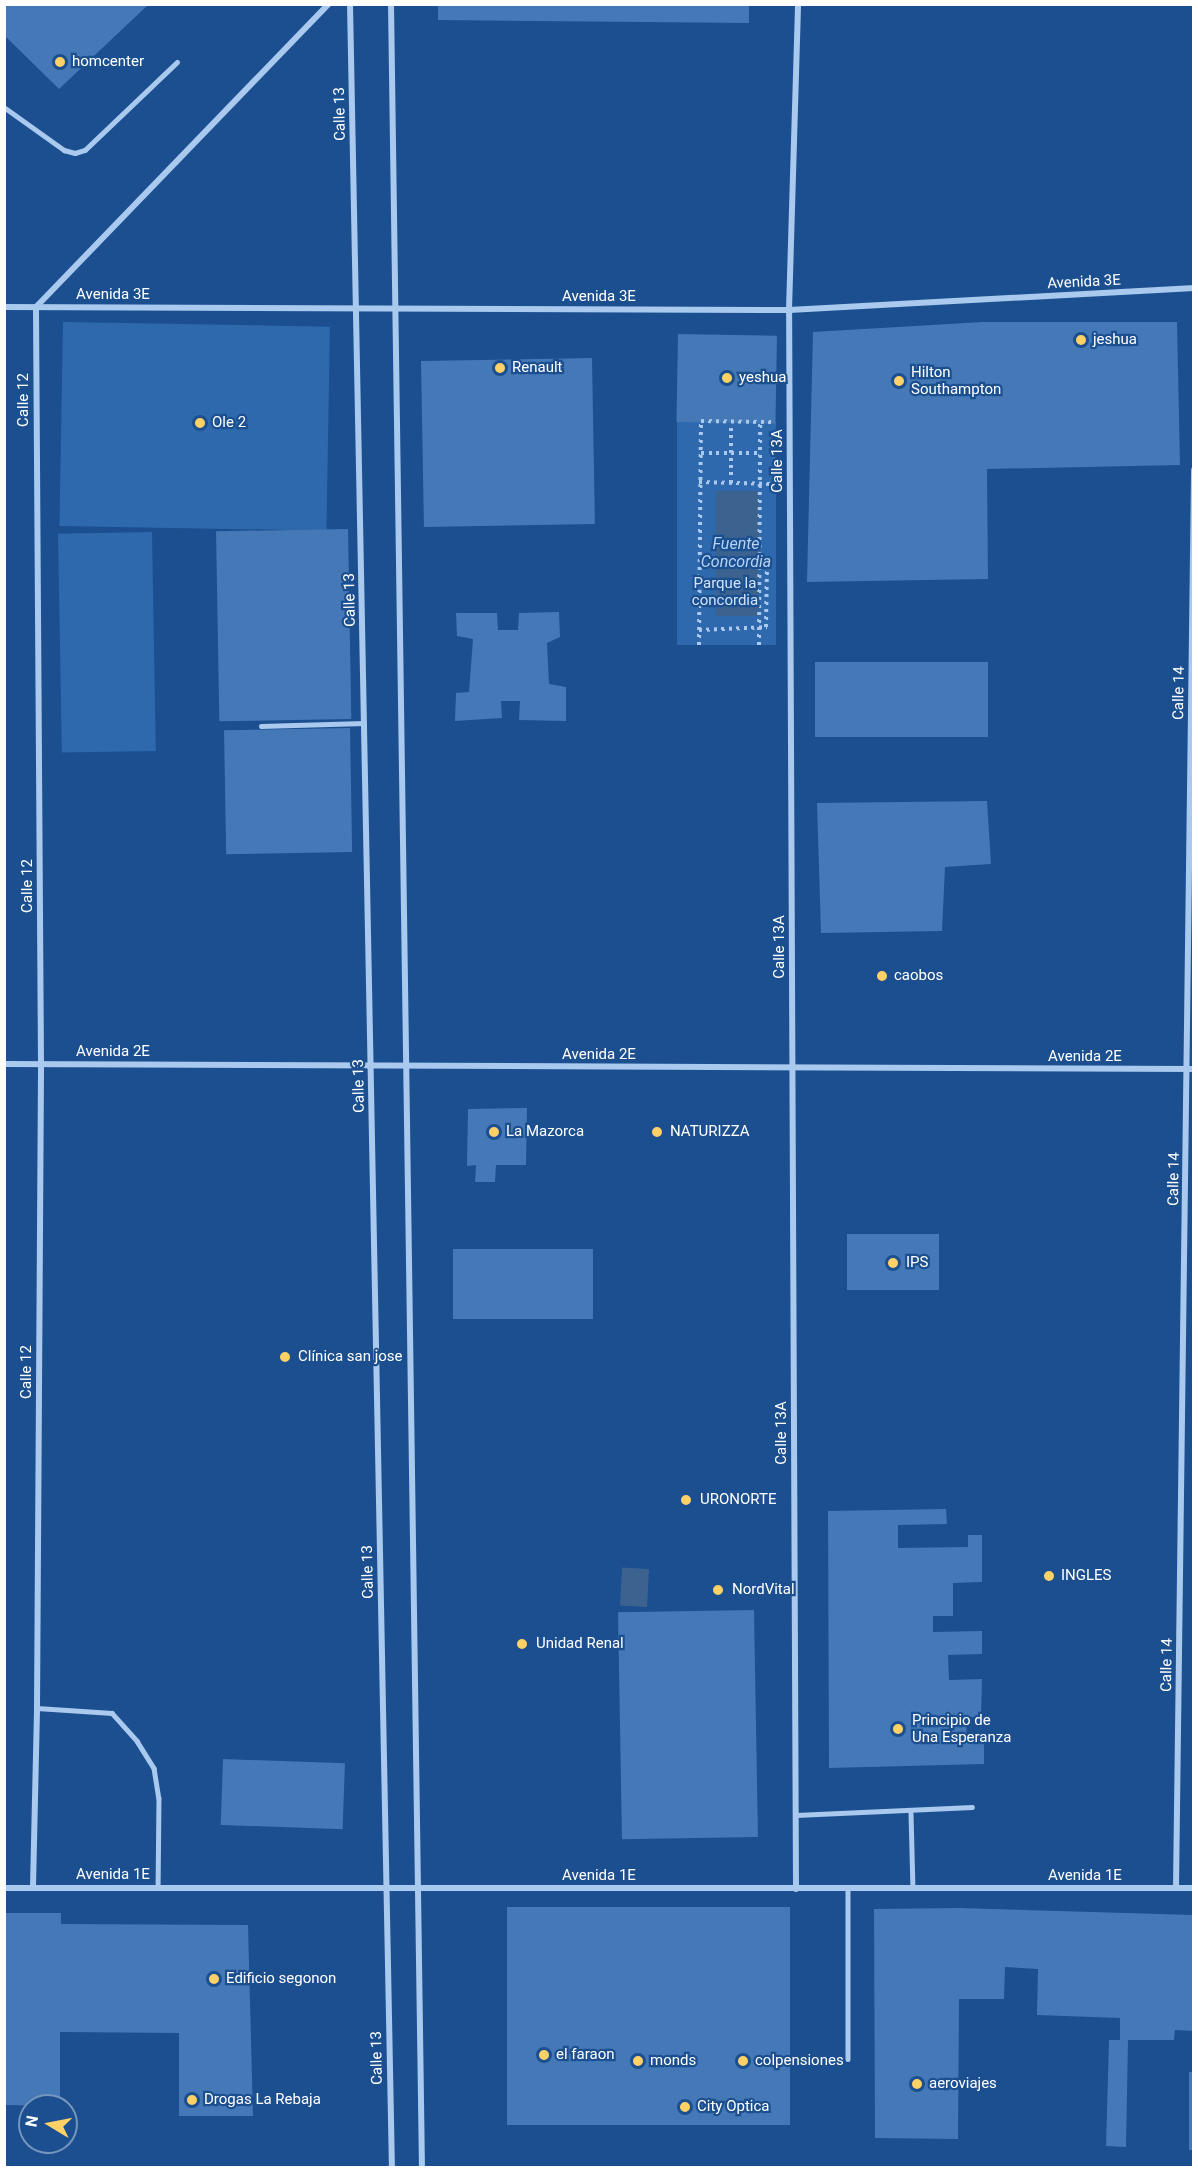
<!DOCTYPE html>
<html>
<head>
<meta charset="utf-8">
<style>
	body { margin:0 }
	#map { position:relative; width:1198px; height:2172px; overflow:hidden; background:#1b4f8f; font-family:Roboto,sans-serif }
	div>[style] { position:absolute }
	.green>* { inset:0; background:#2e69ad; transform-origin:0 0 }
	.water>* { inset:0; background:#3c6290; transform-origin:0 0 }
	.building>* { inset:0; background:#4478b7; transform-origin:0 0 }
	.path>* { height:4px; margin-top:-2px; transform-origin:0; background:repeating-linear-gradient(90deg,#a9c9ee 0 3px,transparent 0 7.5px) }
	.lane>* { height:4.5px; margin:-2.25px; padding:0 2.25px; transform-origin:2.25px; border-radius:2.25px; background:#a9c9ee }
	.street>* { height:6px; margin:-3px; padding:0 3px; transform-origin:3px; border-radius:3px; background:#a9c9ee }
	.dots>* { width:16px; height:16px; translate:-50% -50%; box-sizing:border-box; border:3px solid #1b4f8f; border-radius:50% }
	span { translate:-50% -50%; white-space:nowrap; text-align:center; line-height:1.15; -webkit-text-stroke:4.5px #1b4f8f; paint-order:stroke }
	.poi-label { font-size:15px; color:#fff }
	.left { translate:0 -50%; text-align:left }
	.street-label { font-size:15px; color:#fff }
	.park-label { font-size:15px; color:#cfe3fa }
	.water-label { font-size:16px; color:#b5d3f5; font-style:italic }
	.frame { position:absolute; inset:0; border:6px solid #fff; pointer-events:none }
	.north { position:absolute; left:18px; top:2094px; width:60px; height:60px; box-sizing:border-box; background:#1b4f8f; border:2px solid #7695bc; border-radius:50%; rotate:280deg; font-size:16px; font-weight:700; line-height:24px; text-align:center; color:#fff }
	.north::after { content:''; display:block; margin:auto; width:21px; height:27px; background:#ffd166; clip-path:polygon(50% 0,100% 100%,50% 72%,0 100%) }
</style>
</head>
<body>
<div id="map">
	<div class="green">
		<div style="left:63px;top:322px;width:267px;height:204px;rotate:1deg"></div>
		<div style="left:677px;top:422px;width:99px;height:223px"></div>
		<div style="left:152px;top:532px;width:219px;height:94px;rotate:89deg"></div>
	</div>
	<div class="water">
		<div style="left:716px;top:491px;width:43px;height:125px"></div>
		<div style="left:649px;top:1569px;width:38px;height:27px;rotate:93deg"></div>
	</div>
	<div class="building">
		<div style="clip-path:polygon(4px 4px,149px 4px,59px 89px,4px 35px)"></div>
		<div style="clip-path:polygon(438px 4px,749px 4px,749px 23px,438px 20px)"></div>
		<div style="clip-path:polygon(983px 322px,1177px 322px,1180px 465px,987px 469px,988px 579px,807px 582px,813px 332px)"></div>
		<div style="left:678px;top:334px;width:99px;height:88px;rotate:1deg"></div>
		<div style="left:592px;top:358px;width:166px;height:171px;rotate:89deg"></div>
		<div style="left:348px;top:529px;width:190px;height:132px;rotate:89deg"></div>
		<div style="clip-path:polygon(559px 612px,560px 637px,547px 643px,549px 684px,566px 687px,566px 721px,519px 720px,520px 701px,501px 701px,502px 718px,455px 721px,456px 693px,469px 692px,473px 639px,457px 636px,456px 613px,497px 613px,498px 630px,518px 630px,519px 613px)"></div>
		<div style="left:988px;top:662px;width:75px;height:173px;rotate:90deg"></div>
		<div style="left:350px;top:728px;width:124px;height:126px;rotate:89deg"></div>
		<div style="clip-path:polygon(987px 801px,991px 864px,945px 867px,942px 931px,821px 933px,817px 803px)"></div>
		<div style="clip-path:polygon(527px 1108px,526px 1165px,496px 1165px,495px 1182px,475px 1182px,476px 1165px,467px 1166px,468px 1109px)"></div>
		<div style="left:939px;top:1234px;width:56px;height:92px;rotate:90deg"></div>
		<div style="left:593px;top:1249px;width:70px;height:140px;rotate:90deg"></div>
		<div style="clip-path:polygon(946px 1509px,947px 1524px,898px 1525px,898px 1548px,968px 1547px,968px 1535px,982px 1535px,982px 1582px,953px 1583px,953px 1616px,933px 1616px,933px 1632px,982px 1631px,982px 1654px,948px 1655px,949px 1680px,982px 1679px,981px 1717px,967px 1717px,966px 1742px,984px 1740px,984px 1764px,829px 1768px,828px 1511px)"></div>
		<div style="left:754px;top:1610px;width:227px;height:136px;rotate:89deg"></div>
		<div style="left:223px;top:1759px;width:122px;height:66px;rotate:2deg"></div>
		<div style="left:507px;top:1907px;width:283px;height:218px"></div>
		<div style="clip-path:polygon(960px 1908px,1194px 1915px,1194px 2031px,1175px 2030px,1174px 2040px,1128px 2040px,1126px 2147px,1106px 2146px,1109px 2040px,1120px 2040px,1120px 2018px,1037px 2015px,1038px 1969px,1005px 1967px,1004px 1999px,959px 1999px,958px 2139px,875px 2138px,874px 1909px)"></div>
		<div style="clip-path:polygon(4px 1913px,61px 1913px,61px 1924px,248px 1925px,253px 2116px,179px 2116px,179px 2033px,60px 2032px,60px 2106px,4px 2105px)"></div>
		<div style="left:1189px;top:2072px;width:5px;height:78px"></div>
	</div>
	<div class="path">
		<div style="left:701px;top:453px;width:58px"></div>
		<div style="left:699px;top:482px;width:72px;rotate:1.6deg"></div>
		<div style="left:731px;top:483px;width:60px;rotate:-90deg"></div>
		<div style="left:766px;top:627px;width:66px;rotate:-89.1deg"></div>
		<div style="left:699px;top:630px;width:68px;rotate:-2.5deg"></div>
		<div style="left:699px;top:645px;width:224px;rotate:-89.5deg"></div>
		<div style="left:701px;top:421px;width:70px;rotate:0.8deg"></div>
		<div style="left:759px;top:645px;width:223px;rotate:-89.7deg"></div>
	</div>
	<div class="lane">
		<div style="left:4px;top:107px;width:74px;rotate:35.6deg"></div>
		<div style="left:64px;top:150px;width:11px;rotate:15deg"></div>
		<div style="left:75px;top:153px;width:10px;rotate:-17deg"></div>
		<div style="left:85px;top:150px;width:127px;rotate:-43.7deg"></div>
		<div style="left:261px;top:726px;width:103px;rotate:-1.7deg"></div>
		<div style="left:37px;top:1708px;width:75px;rotate:3.8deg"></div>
		<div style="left:112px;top:1713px;width:38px;rotate:48deg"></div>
		<div style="left:137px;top:1741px;width:32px;rotate:58deg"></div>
		<div style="left:154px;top:1768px;width:30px;rotate:81deg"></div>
		<div style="left:159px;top:1798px;width:89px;rotate:90.6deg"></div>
		<div style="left:911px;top:1813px;width:75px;rotate:88.5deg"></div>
		<div style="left:796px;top:1815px;width:176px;rotate:-2.6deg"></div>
		<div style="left:848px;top:1889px;width:170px;rotate:90deg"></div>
	</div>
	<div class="street">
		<div style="left:350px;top:4px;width:2164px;rotate:88.89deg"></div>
		<div style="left:391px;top:4px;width:2164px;rotate:89.18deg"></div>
		<div style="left:4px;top:307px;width:785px;rotate:0.22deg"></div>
		<div style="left:789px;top:310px;width:406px;rotate:-3.1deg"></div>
		<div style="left:4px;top:1064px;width:1190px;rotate:0.24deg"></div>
		<div style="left:33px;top:1887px;width:179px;rotate:-88.7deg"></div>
		<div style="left:37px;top:1708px;width:644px;rotate:-89.64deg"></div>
		<div style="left:41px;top:1064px;width:757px;rotate:-90.38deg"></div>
		<div style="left:36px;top:307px;width:421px;rotate:-46deg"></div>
		<div style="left:4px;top:1888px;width:1190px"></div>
		<div style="left:1176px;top:1888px;width:1418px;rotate:-89.27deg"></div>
		<div style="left:796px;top:1889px;width:1579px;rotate:-90.25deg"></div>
		<div style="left:789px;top:310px;width:306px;rotate:-88.3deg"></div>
	</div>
	<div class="dots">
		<div style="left:60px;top:62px;background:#ffd166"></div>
		<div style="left:1081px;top:340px;background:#ffd166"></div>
		<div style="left:500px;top:368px;background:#ffd166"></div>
		<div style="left:727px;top:378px;background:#ffd166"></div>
		<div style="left:899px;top:381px;background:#ffd166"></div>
		<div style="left:200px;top:423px;background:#ffd166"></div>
		<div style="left:882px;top:976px;background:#ffd166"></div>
		<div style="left:494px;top:1132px;background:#ffd166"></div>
		<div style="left:657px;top:1132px;background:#ffd166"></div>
		<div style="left:893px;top:1263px;background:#ffd166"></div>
		<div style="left:285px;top:1357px;background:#ffd166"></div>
		<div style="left:686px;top:1500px;background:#ffd166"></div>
		<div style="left:1049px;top:1576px;background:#ffd166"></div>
		<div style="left:718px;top:1590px;background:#ffd166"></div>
		<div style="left:522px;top:1644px;background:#ffd166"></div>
		<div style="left:898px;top:1729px;background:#ffd166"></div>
		<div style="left:214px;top:1979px;background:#ffd166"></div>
		<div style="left:544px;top:2055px;background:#ffd166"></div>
		<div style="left:638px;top:2061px;background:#ffd166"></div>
		<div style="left:743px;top:2061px;background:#ffd166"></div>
		<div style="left:917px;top:2084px;background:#ffd166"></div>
		<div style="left:192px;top:2100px;background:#ffd166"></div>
		<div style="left:685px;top:2107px;background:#ffd166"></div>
	</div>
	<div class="poi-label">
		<span class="left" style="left:72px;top:62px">homcenter</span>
		<span class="left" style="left:1093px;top:340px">jeshua</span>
		<span class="left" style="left:512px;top:368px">Renault</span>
		<span class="left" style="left:911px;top:381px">Hilton<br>Southampton</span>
		<span class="left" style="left:739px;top:378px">yeshua</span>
		<span class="left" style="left:212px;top:423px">Ole 2</span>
		<span class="left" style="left:894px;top:976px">caobos</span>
		<span class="left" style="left:506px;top:1132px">La Mazorca</span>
		<span class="left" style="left:670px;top:1132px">NATURIZZA</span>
		<span class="left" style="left:906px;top:1263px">IPS</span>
		<span class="left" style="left:298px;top:1357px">Clínica san jose</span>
		<span class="left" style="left:700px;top:1500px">URONORTE</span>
		<span class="left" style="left:1061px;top:1576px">INGLES</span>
		<span class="left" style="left:732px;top:1590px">NordVital</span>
		<span class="left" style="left:536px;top:1644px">Unidad Renal</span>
		<span class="left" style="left:912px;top:1729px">Principio de<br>Una Esperanza</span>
		<span class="left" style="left:226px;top:1979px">Edificio segonon</span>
		<span class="left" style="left:556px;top:2055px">el faraon</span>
		<span class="left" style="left:650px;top:2061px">monds</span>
		<span class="left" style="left:755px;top:2061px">colpensiones</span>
		<span class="left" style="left:929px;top:2084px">aeroviajes</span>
		<span class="left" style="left:204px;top:2100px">Drogas La Rebaja</span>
		<span class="left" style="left:697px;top:2107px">City Optica</span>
	</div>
	<div class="street-label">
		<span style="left:340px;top:114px;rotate:-91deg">Calle 13</span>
		<span style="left:1084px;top:282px;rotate:-3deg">Avenida 3E</span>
		<span style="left:113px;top:295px">Avenida 3E</span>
		<span style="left:599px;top:297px">Avenida 3E</span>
		<span style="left:24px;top:400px;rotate:-90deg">Calle 12</span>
		<span style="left:778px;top:461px;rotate:-90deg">Calle 13A</span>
		<span style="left:350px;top:600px;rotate:-91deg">Calle 13</span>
		<span style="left:1179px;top:693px;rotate:-89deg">Calle 14</span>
		<span style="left:28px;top:886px;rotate:-90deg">Calle 12</span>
		<span style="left:780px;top:947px;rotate:-90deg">Calle 13A</span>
		<span style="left:113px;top:1052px">Avenida 2E</span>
		<span style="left:599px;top:1055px">Avenida 2E</span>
		<span style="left:1085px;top:1057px">Avenida 2E</span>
		<span style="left:359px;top:1086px;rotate:-91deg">Calle 13</span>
		<span style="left:1174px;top:1179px;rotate:-89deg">Calle 14</span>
		<span style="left:27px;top:1372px;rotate:-90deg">Calle 12</span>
		<span style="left:782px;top:1433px;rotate:-90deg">Calle 13A</span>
		<span style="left:368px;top:1572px;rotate:-91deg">Calle 13</span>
		<span style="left:1167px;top:1665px;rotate:-89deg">Calle 14</span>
		<span style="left:113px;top:1875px">Avenida 1E</span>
		<span style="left:599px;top:1876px">Avenida 1E</span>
		<span style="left:1085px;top:1876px">Avenida 1E</span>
		<span style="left:377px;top:2058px;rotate:-91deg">Calle 13</span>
	</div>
	<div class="park-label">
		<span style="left:725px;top:592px">Parque la<br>concordia</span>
	</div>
	<div class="water-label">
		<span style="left:736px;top:553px">Fuente<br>Concordia</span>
	</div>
	<div class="frame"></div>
	<div class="north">N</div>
</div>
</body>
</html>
